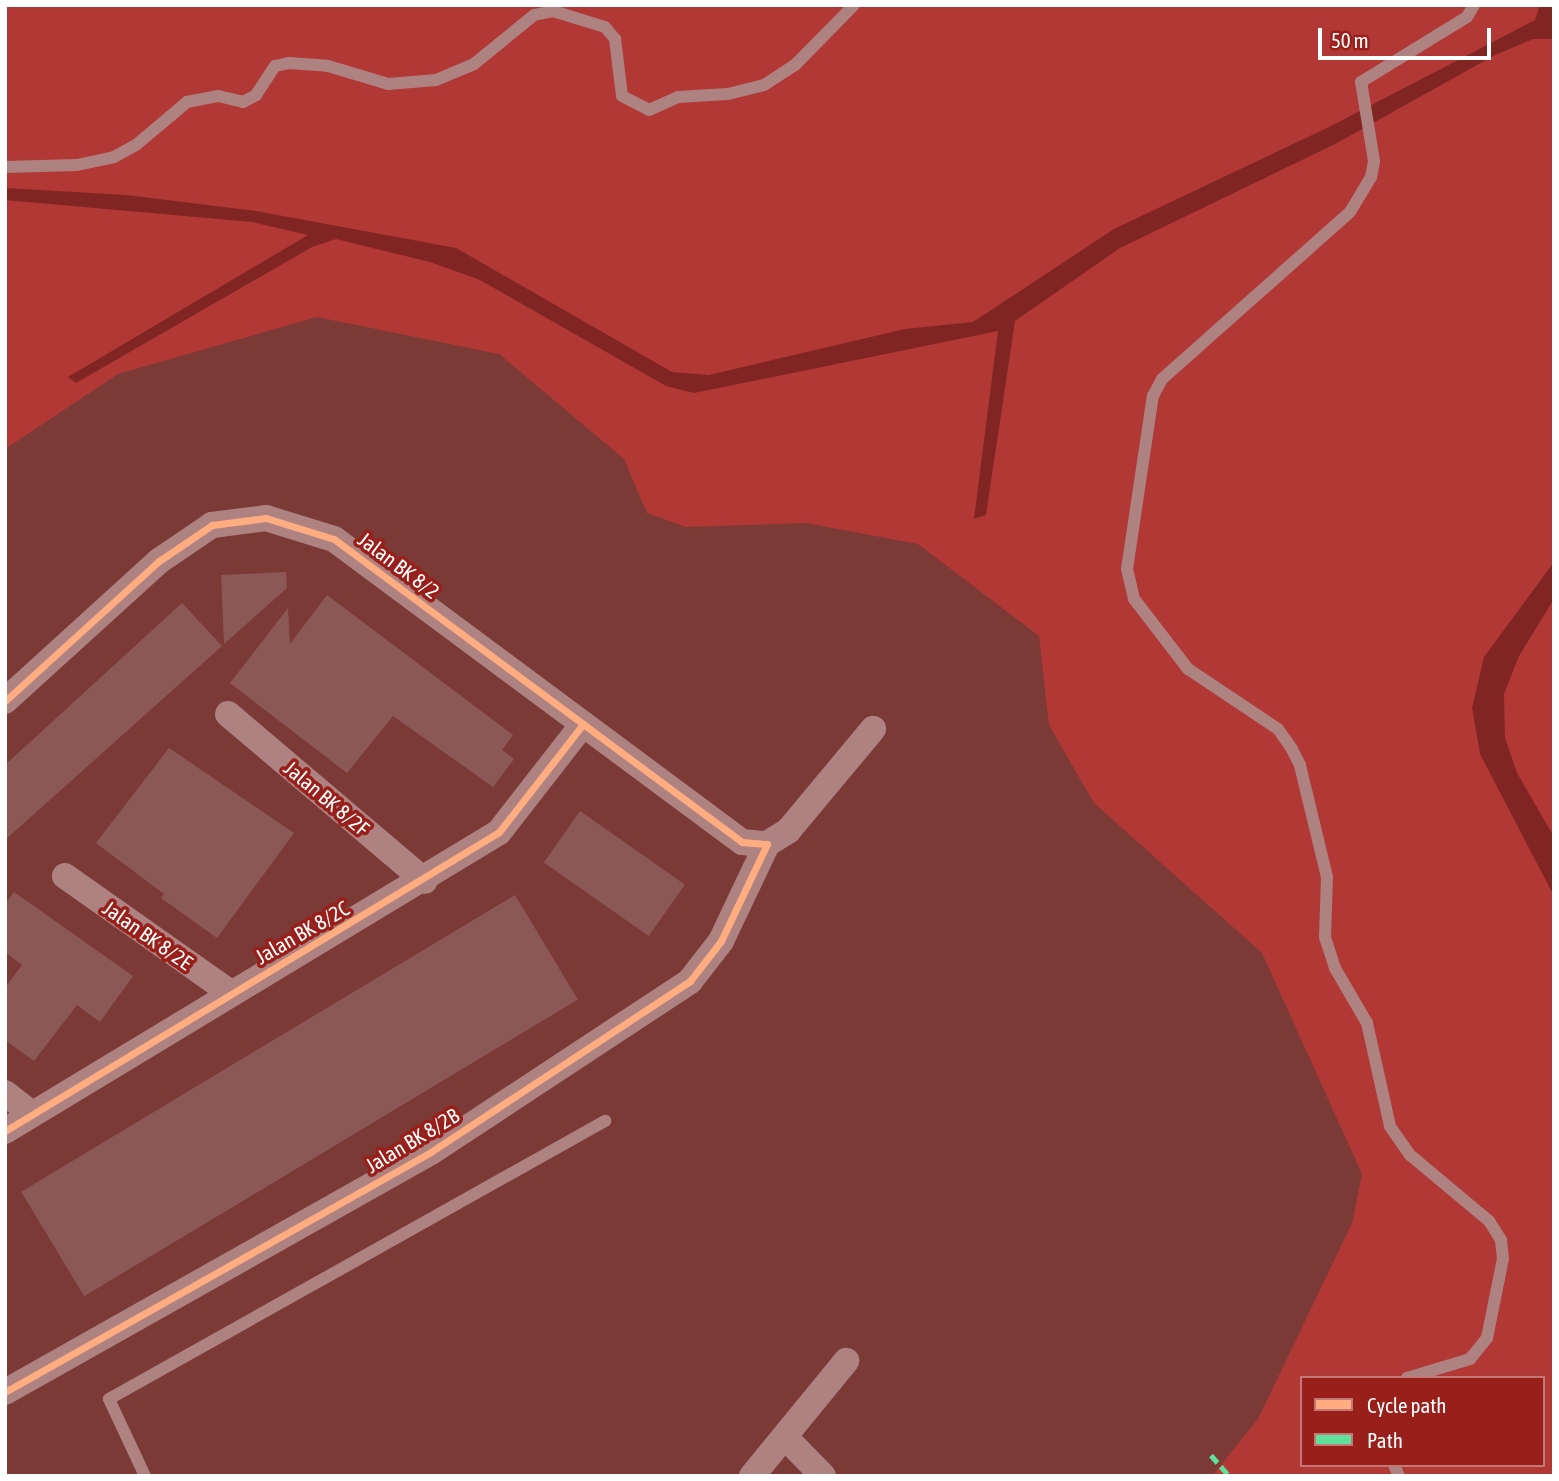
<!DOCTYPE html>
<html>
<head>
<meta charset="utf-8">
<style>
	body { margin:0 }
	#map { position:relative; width:1559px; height:1481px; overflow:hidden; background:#7c3a37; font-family:"Asap Condensed",sans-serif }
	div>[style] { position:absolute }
	.green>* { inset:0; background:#b13835 }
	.water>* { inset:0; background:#802522 }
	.building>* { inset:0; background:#8c5856; transform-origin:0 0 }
	.service>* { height:12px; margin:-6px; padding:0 6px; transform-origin:6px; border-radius:6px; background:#af8282 }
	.minor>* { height:26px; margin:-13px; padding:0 13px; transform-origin:13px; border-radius:13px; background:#af8282 }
	.quiet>* { height:5px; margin-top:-2.5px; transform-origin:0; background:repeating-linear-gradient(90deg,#60e19b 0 10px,transparent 0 15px) }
	.cycleway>* { height:7px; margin:-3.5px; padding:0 3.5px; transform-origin:3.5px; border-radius:3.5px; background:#ffac80 }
	span { translate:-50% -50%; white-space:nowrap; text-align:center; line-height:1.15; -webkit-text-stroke:7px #991f1a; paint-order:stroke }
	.street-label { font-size:21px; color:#fff }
	.frame { position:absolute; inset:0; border:7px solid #fff; pointer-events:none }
	.legend { position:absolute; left:1300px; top:1376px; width:245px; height:91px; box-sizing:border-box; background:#991f1a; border:2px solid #c27976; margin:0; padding:9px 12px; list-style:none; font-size:21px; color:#fff }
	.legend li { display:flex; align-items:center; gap:14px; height:35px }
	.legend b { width:35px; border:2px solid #c27976 }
	.scale { position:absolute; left:1318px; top:28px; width:173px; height:32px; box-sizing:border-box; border:4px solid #fff; border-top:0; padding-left:9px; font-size:21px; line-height:24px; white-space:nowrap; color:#fff; -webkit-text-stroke:5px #991f1a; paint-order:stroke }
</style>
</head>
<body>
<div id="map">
	<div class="green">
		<div style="clip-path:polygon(evenodd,5px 5px,1554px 5px,1554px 1476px,1212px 1476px,1258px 1419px,1352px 1223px,1362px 1174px,1262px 953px,1094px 803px,1049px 725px,1039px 636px,918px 544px,806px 523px,686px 527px,647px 513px,624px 459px,499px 354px,317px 317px,118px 374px,5px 449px,5px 5px,1302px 1378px,1543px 1378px,1543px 1465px,1302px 1465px,1302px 1378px)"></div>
	</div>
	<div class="water">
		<div style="clip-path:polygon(1540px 5px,1554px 5px,1554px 39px,1533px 39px,1495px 55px,1337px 143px,1120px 248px,1015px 321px,986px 515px,974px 519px,998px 331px,694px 393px,666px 386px,480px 280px,430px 262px,336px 239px,312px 247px,76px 383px,68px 377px,308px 235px,252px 222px,5px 200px,5px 188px,126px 195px,256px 211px,456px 248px,672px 372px,709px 375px,905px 329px,973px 322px,1114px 229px,1331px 126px,1535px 20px)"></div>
		<div style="clip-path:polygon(1554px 562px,1554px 599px,1519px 656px,1504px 694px,1505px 738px,1517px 773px,1554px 837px,1554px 896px,1480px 754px,1472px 708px,1484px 657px)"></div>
	</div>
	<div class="building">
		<div style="clip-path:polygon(286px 572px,287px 588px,224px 644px,221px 575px)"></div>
		<div style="clip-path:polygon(327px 595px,513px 735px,502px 750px,514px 759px,493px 787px,393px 716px,347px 773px,230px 683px,288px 608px,290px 644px)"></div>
		<div style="clip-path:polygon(182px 603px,222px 646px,5px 840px,5px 765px)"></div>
		<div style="clip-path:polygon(169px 748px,294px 833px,217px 938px,161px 898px,164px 894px,96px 843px)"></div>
		<div style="left:580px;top:811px;width:128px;height:63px;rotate:35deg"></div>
		<div style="clip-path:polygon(14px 892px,133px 976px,100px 1022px,77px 1005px,34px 1061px,5px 1040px,5px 988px,22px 965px,5px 952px,5px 904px)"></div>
		<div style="left:515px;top:895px;width:122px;height:576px;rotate:59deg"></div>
	</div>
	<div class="service">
		<div style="left:5px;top:167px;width:72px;rotate:-1.6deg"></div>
		<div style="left:77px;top:165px;width:38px;rotate:-12deg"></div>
		<div style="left:114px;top:157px;width:25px;rotate:-29deg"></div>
		<div style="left:136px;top:145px;width:67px;rotate:-40.1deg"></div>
		<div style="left:187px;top:102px;width:32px;rotate:-11deg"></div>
		<div style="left:218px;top:96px;width:26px;rotate:13deg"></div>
		<div style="left:243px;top:102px;width:15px;rotate:-28deg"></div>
		<div style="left:256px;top:95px;width:35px;rotate:-57deg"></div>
		<div style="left:275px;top:66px;width:14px;rotate:-12deg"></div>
		<div style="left:289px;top:63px;width:39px;rotate:4deg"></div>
		<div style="left:328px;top:66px;width:63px;rotate:16.7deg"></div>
		<div style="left:388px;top:84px;width:48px;rotate:-4.8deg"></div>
		<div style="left:436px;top:80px;width:41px;rotate:-22.8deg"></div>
		<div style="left:474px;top:64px;width:77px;rotate:-39.2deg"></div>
		<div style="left:534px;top:15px;width:19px;rotate:-12deg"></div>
		<div style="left:553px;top:11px;width:54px;rotate:17.1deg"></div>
		<div style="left:605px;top:27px;width:16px;rotate:50deg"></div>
		<div style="left:615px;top:39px;width:57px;rotate:83deg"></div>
		<div style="left:622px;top:96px;width:30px;rotate:27deg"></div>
		<div style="left:649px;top:110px;width:32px;rotate:-24deg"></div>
		<div style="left:678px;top:97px;width:50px;rotate:-3.4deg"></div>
		<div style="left:728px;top:94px;width:37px;rotate:-14deg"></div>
		<div style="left:764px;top:85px;width:37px;rotate:-33deg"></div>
		<div style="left:795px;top:65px;width:84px;rotate:-45.5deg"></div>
		<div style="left:1407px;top:1378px;width:66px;rotate:-16.8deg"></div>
		<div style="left:1470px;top:1359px;width:27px;rotate:-51deg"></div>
		<div style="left:1487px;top:1338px;width:81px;rotate:-78.6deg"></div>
		<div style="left:1503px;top:1259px;width:19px;rotate:-96deg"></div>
		<div style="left:1501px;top:1240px;width:22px;rotate:-122deg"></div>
		<div style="left:1489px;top:1221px;width:103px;rotate:-140.1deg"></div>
		<div style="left:1410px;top:1155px;width:35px;rotate:-125deg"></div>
		<div style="left:1390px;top:1126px;width:106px;rotate:-102.6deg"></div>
		<div style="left:1367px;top:1023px;width:64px;rotate:-120.2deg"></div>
		<div style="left:1335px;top:968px;width:33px;rotate:-108deg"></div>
		<div style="left:1325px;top:937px;width:60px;rotate:-88.1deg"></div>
		<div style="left:1327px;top:877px;width:115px;rotate:-103.6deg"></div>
		<div style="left:1300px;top:765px;width:18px;rotate:-117deg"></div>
		<div style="left:1292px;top:749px;width:24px;rotate:-125deg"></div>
		<div style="left:1278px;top:729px;width:108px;rotate:-146.3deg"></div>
		<div style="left:1188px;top:669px;width:88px;rotate:-127.6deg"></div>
		<div style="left:1134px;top:599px;width:31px;rotate:-103deg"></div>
		<div style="left:1127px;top:569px;width:175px;rotate:-81.5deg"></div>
		<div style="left:1153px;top:396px;width:19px;rotate:-62deg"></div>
		<div style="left:1162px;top:379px;width:251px;rotate:-41.6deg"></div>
		<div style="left:1350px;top:212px;width:41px;rotate:-59deg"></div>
		<div style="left:1371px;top:177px;width:16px;rotate:-79deg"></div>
		<div style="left:1374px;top:161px;width:80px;rotate:-99.3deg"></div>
		<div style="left:1361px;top:82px;width:124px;rotate:-31.5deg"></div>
		<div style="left:1467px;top:17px;width:14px;rotate:-60deg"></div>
		<div style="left:1394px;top:1465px;width:12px;rotate:66deg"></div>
		<div style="left:145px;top:1476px;width:85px;rotate:-115.1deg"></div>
		<div style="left:109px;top:1399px;width:569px;rotate:-29.27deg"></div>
	</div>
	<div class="minor">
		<div style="left:5px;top:701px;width:208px;rotate:-42.3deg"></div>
		<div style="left:159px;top:561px;width:64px;rotate:-34.2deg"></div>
		<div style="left:212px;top:525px;width:54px;rotate:-7.4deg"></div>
		<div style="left:266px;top:518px;width:71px;rotate:17.2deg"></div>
		<div style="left:334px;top:539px;width:508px;rotate:36.6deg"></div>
		<div style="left:742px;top:842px;width:25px;rotate:5deg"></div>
		<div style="left:228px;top:714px;width:258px;rotate:40.3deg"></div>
		<div style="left:767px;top:844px;width:25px;rotate:-32deg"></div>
		<div style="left:788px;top:831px;width:133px;rotate:-50.2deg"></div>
		<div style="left:65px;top:876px;width:203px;rotate:35.2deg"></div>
		<div style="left:5px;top:1093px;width:33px;rotate:38deg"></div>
		<div style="left:5px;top:1131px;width:577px;rotate:-31.18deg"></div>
		<div style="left:499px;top:832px;width:137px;rotate:-52.1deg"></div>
		<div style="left:5px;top:1392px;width:489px;rotate:-29.4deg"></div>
		<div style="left:431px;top:1152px;width:310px;rotate:-33.4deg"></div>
		<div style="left:690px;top:981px;width:51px;rotate:-52.2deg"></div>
		<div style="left:721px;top:941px;width:107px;rotate:-64.6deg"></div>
		<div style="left:785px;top:1437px;width:54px;rotate:45.7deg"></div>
		<div style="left:752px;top:1476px;width:149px;rotate:-50.7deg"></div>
	</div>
	<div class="quiet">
		<div style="left:1211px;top:1455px;width:28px;rotate:49deg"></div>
	</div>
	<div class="cycleway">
		<div style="left:5px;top:701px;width:208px;rotate:-42.3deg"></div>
		<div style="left:159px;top:561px;width:64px;rotate:-34.2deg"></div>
		<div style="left:212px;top:525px;width:54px;rotate:-7.4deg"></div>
		<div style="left:266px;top:518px;width:71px;rotate:17.2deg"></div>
		<div style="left:334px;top:539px;width:508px;rotate:36.6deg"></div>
		<div style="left:742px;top:842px;width:25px;rotate:5deg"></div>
		<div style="left:767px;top:844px;width:107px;rotate:115.4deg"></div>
		<div style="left:721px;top:941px;width:51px;rotate:127.8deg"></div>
		<div style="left:690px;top:981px;width:310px;rotate:146.6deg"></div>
		<div style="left:431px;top:1152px;width:489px;rotate:150.6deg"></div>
		<div style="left:5px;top:1131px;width:577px;rotate:-31.18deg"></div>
		<div style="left:499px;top:832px;width:137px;rotate:-52.1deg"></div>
	</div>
	<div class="street-label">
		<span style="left:399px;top:565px;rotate:37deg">Jalan BK 8/2</span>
		<span style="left:327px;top:798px;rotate:40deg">Jalan BK 8/2F</span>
		<span style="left:302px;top:932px;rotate:-30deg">Jalan BK 8/2C</span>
		<span style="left:148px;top:935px;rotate:35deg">Jalan BK 8/2E</span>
		<span style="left:412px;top:1140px;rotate:-31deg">Jalan BK 8/2B</span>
	</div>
	<div class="frame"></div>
	<ul class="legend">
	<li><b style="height:9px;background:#ffac80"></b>Cycle path</li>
	<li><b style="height:9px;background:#60e19b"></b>Path</li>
	</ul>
	<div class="scale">50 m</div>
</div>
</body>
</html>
